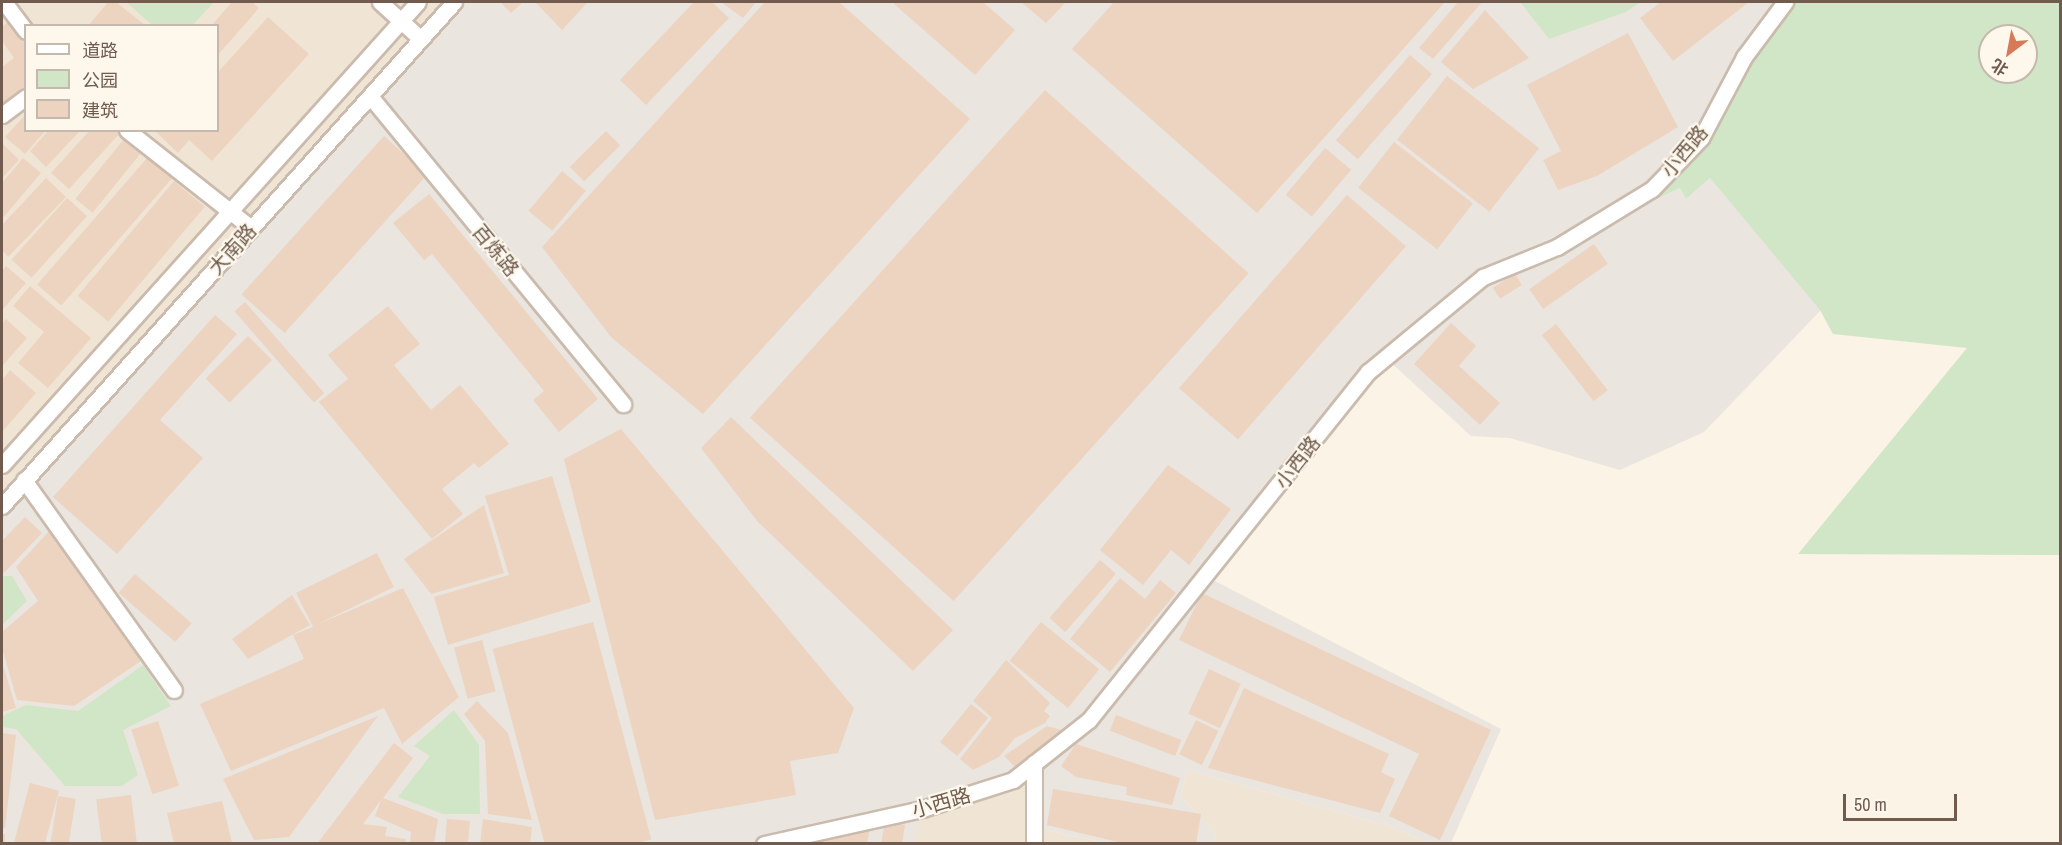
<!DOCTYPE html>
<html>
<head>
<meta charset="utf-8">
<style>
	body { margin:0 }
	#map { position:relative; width:2062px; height:845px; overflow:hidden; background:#faf3e6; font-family:"Archivo Narrow","Noto Sans SC",sans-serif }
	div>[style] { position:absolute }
	.residential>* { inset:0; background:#f0e5d5 }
	.industrial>* { inset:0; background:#eae5df }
	.green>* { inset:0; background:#d1e6c6 }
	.building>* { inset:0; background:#ecd4c0; transform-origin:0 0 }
	.roads { filter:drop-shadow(2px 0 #cabbad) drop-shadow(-2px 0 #cabbad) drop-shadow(0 2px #cabbad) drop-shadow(0 -2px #cabbad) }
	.minor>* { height:15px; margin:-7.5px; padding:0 7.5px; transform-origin:7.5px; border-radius:7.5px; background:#fff }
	span { translate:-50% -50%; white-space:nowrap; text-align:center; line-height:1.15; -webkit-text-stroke:4.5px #fdf7ec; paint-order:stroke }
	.street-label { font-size:20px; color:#705b4e }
	.frame { position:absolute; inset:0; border:3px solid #705b4e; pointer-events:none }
	.legend { position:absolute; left:24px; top:24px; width:195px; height:108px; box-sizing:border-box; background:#fdf7ec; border:2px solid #c5b9ad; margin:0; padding:8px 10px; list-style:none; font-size:18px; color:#705b4e }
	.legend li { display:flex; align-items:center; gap:12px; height:30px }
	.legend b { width:30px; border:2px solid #c5b9ad }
	.north { position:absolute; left:1978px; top:24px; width:60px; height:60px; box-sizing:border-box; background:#fdf7ec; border:2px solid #c5b9ad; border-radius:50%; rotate:212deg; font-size:16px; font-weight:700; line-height:24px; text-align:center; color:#705b4e }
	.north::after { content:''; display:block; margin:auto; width:21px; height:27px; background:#d67a58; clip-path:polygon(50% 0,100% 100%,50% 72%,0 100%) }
	.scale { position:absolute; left:1843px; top:794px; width:114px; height:27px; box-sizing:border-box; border:3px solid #705b4e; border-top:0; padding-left:8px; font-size:18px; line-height:21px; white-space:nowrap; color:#705b4e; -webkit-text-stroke:4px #fdf7ec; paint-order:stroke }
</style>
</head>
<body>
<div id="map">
	<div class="residential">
		<div style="clip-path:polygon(evenodd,2px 2px,454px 2px,2px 506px,2px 2px,26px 26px,218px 26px,218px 130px,26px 130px,26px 26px)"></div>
		<div style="clip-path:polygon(1187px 770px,1389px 826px,1428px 843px,1212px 843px,1216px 834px,1181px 797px)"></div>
		<div style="clip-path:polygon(1039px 772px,1043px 792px,1041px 829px,1106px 843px,764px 844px)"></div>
	</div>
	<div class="industrial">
		<div style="clip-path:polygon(454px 2px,1785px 2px,1701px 138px,1652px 189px,1565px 243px,1680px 188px,1686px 199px,1710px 178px,1821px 310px,1704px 432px,1620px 470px,1510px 438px,1471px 436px,1386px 358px,1207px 577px,1501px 729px,1451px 843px,1428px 843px,1389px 826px,1187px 770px,1181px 797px,1216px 834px,1212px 843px,1106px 843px,1041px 829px,1043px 792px,1039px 772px,922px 809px,915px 843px,2px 844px,2px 506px)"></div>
	</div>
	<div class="green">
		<div style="clip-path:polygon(126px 2px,214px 2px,192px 26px,152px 25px)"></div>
		<div style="clip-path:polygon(1520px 2px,1640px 2px,1626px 12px,1549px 39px)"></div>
		<div style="clip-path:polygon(evenodd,1785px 2px,2060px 2px,2060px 555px,1798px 554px,1967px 348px,1833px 334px,1820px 310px,1710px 178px,1686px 199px,1680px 188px,1557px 247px,1652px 189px,1701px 138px,1785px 2px,1990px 36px,2026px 36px,2026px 72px,1990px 72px,1990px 36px)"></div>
		<div style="clip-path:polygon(2px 576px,12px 576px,27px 601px,2px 625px)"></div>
		<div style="clip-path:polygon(143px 665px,171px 706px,123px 730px,138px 775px,122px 786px,65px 786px,16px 729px,2px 727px,2px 716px,26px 705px,78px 711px)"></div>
		<div style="clip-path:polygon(454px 710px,479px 745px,480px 814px,443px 814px,398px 797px,430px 756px,414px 746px)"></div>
	</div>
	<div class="building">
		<div style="clip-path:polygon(108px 2px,116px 2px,146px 26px,88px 26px)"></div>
		<div style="clip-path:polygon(232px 2px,252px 2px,259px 8px,218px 55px,218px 26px,211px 26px)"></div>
		<div style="clip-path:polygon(500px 2px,523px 2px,511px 13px)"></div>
		<div style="clip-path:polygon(535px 2px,588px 2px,562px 30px)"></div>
		<div style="clip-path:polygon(694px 2px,712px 2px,729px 18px,646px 105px,620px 80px)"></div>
		<div style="clip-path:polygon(721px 2px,756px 2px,743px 18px)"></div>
		<div style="clip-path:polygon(765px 2px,839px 2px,970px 119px,703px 414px,611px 337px,542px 247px)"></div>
		<div style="clip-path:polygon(892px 2px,983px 2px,1015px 30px,975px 75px)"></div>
		<div style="clip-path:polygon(1021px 2px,1066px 2px,1046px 23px)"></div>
		<div style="clip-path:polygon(1114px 2px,1445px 2px,1257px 213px,1072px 49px)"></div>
		<div style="clip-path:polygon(1458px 2px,1482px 2px,1433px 59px,1419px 48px)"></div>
		<div style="clip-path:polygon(1661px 2px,1749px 2px,1673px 61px,1640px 18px)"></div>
		<div style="clip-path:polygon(1485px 10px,1529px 58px,1473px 89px,1441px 62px)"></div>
		<div style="clip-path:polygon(268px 17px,309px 54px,212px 161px,189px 140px,178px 153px,154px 130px,218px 130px,218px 72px)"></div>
		<div style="clip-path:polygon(10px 20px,26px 41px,26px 87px,2px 105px,2px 67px,14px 58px,2px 41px,2px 27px)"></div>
		<div style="clip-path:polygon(1628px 33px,1678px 127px,1597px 176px,1558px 190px,1543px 160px,1561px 151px,1527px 85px)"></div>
		<div style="left:1410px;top:55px;width:29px;height:113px;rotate:41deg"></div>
		<div style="left:1447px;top:76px;width:117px;height:81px;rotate:38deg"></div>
		<div style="left:1045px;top:90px;width:274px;height:441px;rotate:42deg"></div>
		<div style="clip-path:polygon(26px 114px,26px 130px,46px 130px,25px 154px,5px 137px)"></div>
		<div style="clip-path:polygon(49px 130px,81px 130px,46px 167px,30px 151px)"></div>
		<div style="clip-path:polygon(90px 130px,121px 132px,69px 189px,51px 173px)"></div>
		<div style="left:606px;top:131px;width:20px;height:51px;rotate:45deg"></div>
		<div style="left:384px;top:136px;width:58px;height:213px;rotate:42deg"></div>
		<div style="left:124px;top:139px;width:22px;height:77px;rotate:39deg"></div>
		<div style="left:1394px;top:142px;width:100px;height:58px;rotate:38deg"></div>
		<div style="clip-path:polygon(2px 143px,19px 160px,2px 178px)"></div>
		<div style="left:1325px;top:148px;width:34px;height:61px;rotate:40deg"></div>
		<div style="left:148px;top:157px;width:32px;height:169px;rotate:41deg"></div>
		<div style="clip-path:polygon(23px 158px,41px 173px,2px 219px,2px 183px)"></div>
		<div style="left:562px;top:171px;width:31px;height:52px;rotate:40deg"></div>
		<div style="clip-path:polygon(46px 178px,66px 197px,8px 257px,2px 250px,2px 225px)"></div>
		<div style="left:174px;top:181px;width:40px;height:150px;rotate:40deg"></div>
		<div style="clip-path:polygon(429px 194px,598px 399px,559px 432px,533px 400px,544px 391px,432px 254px,424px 260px,393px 223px)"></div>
		<div style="left:1347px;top:195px;width:78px;height:256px;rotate:41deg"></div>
		<div style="left:67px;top:198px;width:27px;height:83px;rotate:42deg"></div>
		<div style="left:1594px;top:244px;width:24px;height:79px;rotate:55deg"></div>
		<div style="clip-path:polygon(6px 266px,26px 283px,2px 310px,2px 271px)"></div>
		<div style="left:1515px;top:274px;width:13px;height:26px;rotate:58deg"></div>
		<div style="clip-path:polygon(30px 286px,91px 338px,48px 388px,18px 363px,44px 332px,13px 306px)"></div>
		<div style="left:245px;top:302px;width:121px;height:14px;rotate:49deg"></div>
		<div style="clip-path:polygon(388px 306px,420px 344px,394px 365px,431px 410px,460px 385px,509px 444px,479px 468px,474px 463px,442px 489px,463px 514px,432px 539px,319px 402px,348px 379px,328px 355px)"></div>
		<div style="clip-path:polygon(215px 315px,237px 334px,160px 420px,203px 458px,117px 554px,53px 497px)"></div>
		<div style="clip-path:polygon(6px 319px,27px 338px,2px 366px,2px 323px)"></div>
		<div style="clip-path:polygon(1451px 323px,1476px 346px,1459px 366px,1500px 403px,1480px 425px,1414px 364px)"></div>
		<div style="left:1556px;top:324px;width:84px;height:18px;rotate:52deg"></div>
		<div style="left:248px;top:336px;width:34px;height:60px;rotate:45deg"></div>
		<div style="clip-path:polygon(10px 370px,36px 393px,2px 432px,2px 380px)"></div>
		<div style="clip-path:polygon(731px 417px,953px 630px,913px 671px,758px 522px,701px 448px)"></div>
		<div style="clip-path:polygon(621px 429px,854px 708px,838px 753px,790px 761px,796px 795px,655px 820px,564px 459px)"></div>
		<div style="clip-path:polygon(1168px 465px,1231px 509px,1189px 565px,1171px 550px,1143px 585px,1100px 550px)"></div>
		<div style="clip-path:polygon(552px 476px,591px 602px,448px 645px,434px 597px,509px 575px,485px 496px)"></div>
		<div style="clip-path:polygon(484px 505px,504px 573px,431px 594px,404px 559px)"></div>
		<div style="clip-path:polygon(25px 517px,42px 533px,2px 575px,2px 541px)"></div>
		<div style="clip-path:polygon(52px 528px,141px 661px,74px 706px,17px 700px,2px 648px,2px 632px,38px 601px,16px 567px)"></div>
		<div style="clip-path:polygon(377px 553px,394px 587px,316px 625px,403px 588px,459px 697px,402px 744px,384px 708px,231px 771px,200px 704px,304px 659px,293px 635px,313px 627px,296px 593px)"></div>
		<div style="left:1100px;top:560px;width:21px;height:77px;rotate:41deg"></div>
		<div style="left:135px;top:574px;width:75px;height:25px;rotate:41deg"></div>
		<div style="clip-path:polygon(1120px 578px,1145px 599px,1160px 580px,1176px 593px,1110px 672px,1070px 639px)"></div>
		<div style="clip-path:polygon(1202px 593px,1491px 730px,1440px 840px,1389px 816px,1419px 754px,1179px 640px)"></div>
		<div style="clip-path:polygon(292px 595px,310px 625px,248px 659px,232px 639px)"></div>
		<div style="left:593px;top:622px;width:225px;height:104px;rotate:75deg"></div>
		<div style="left:1041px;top:622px;width:75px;height:50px;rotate:39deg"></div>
		<div style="left:482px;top:640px;width:53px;height:29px;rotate:75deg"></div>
		<div style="clip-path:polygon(1006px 660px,1050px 703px,1044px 711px,1050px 716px,1045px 723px,1015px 738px,999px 757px,973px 770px,960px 759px,992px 718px,973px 701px)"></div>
		<div style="clip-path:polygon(2px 662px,16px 708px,2px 712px)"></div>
		<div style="left:1209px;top:669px;width:35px;height:49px;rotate:25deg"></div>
		<div style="clip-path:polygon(1244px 688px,1389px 754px,1381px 772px,1395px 779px,1380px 813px,1208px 768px)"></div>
		<div style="clip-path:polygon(477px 701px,508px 733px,532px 820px,488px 814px,485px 741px,464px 714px)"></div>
		<div style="left:971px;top:704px;width:22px;height:49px;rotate:39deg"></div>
		<div style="left:1116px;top:715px;width:70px;height:17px;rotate:21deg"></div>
		<div style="clip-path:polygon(378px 716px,289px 837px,254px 840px,223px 779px)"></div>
		<div style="left:1196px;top:720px;width:25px;height:38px;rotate:26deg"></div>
		<div style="left:158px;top:721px;width:68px;height:28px;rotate:72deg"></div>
		<div style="clip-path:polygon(1047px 726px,1065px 731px,1016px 768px,1004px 756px)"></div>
		<div style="clip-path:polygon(2px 733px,16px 735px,5px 828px,2px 828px)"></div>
		<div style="clip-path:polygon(394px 743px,413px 758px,383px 798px,438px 819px,434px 844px,410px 844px,411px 832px,375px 816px,381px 800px,363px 824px,387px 827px,385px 836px,406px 839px,405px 844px,317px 844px)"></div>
		<div style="clip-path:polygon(1076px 744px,1180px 778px,1172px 805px,1126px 795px,1127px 787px,1076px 777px,1061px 766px)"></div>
		<div style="left:30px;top:783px;width:30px;height:63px;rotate:15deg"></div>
		<div style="clip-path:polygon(1053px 789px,1201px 814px,1196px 844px,1126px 844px,1047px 825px)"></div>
		<div style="left:131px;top:795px;width:49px;height:35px;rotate:83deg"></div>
		<div style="left:58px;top:796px;width:18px;height:49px;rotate:9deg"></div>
		<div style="clip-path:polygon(222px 801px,232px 843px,174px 844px,167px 813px)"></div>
		<div style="left:447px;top:819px;width:23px;height:25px;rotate:5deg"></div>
		<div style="clip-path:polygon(483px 819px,532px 827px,530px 844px,480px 844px)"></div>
		<div style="clip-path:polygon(885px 821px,905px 825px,902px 844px,881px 844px)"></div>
		<div style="clip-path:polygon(870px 828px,867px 844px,797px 844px)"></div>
		<div style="left:2px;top:834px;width:3px;height:10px"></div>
	</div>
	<div class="roads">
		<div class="minor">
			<div style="left:4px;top:2px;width:36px;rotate:53deg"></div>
			<div style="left:380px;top:2px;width:55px;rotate:42.1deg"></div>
			<div style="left:370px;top:96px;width:399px;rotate:50.6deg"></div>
			<div style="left:2px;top:115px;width:30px;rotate:-37deg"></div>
			<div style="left:127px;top:130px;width:158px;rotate:38.3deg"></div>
			<div style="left:2px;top:465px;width:622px;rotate:-48.06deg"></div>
			<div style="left:24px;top:480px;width:258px;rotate:54.5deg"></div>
			<div style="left:2px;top:506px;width:677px;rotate:-48.11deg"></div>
			<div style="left:764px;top:844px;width:162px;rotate:-12.5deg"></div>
			<div style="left:922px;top:809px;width:96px;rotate:-17.7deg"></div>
			<div style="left:1013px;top:780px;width:97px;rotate:-38.3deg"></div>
			<div style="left:1089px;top:720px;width:446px;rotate:-51.3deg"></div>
			<div style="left:1368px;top:372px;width:149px;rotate:-39.6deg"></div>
			<div style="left:1483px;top:277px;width:80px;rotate:-22.1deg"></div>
			<div style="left:1557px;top:247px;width:111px;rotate:-31.4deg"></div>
			<div style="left:1652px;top:189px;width:71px;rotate:-46.1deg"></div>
			<div style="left:1701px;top:138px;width:92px;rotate:-62deg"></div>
			<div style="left:1744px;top:57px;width:69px;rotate:-53.3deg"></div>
			<div style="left:1034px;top:844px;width:81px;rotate:-90deg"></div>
		</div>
	</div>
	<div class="street-label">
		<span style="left:1684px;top:151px;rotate:-50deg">小西路</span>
		<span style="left:232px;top:249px;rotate:-48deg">大南路</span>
		<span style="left:496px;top:250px;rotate:51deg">百炼路</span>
		<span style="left:1297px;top:462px;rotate:-52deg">小西路</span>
		<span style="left:941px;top:802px;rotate:-16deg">小西路</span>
	</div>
	<div class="frame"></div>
	<ul class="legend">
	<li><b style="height:8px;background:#fff"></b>道路</li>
	<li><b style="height:16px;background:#d1e6c6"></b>公园</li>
	<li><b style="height:16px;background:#ecd4c0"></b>建筑</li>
	</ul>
	<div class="north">北</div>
	<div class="scale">50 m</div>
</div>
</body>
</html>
